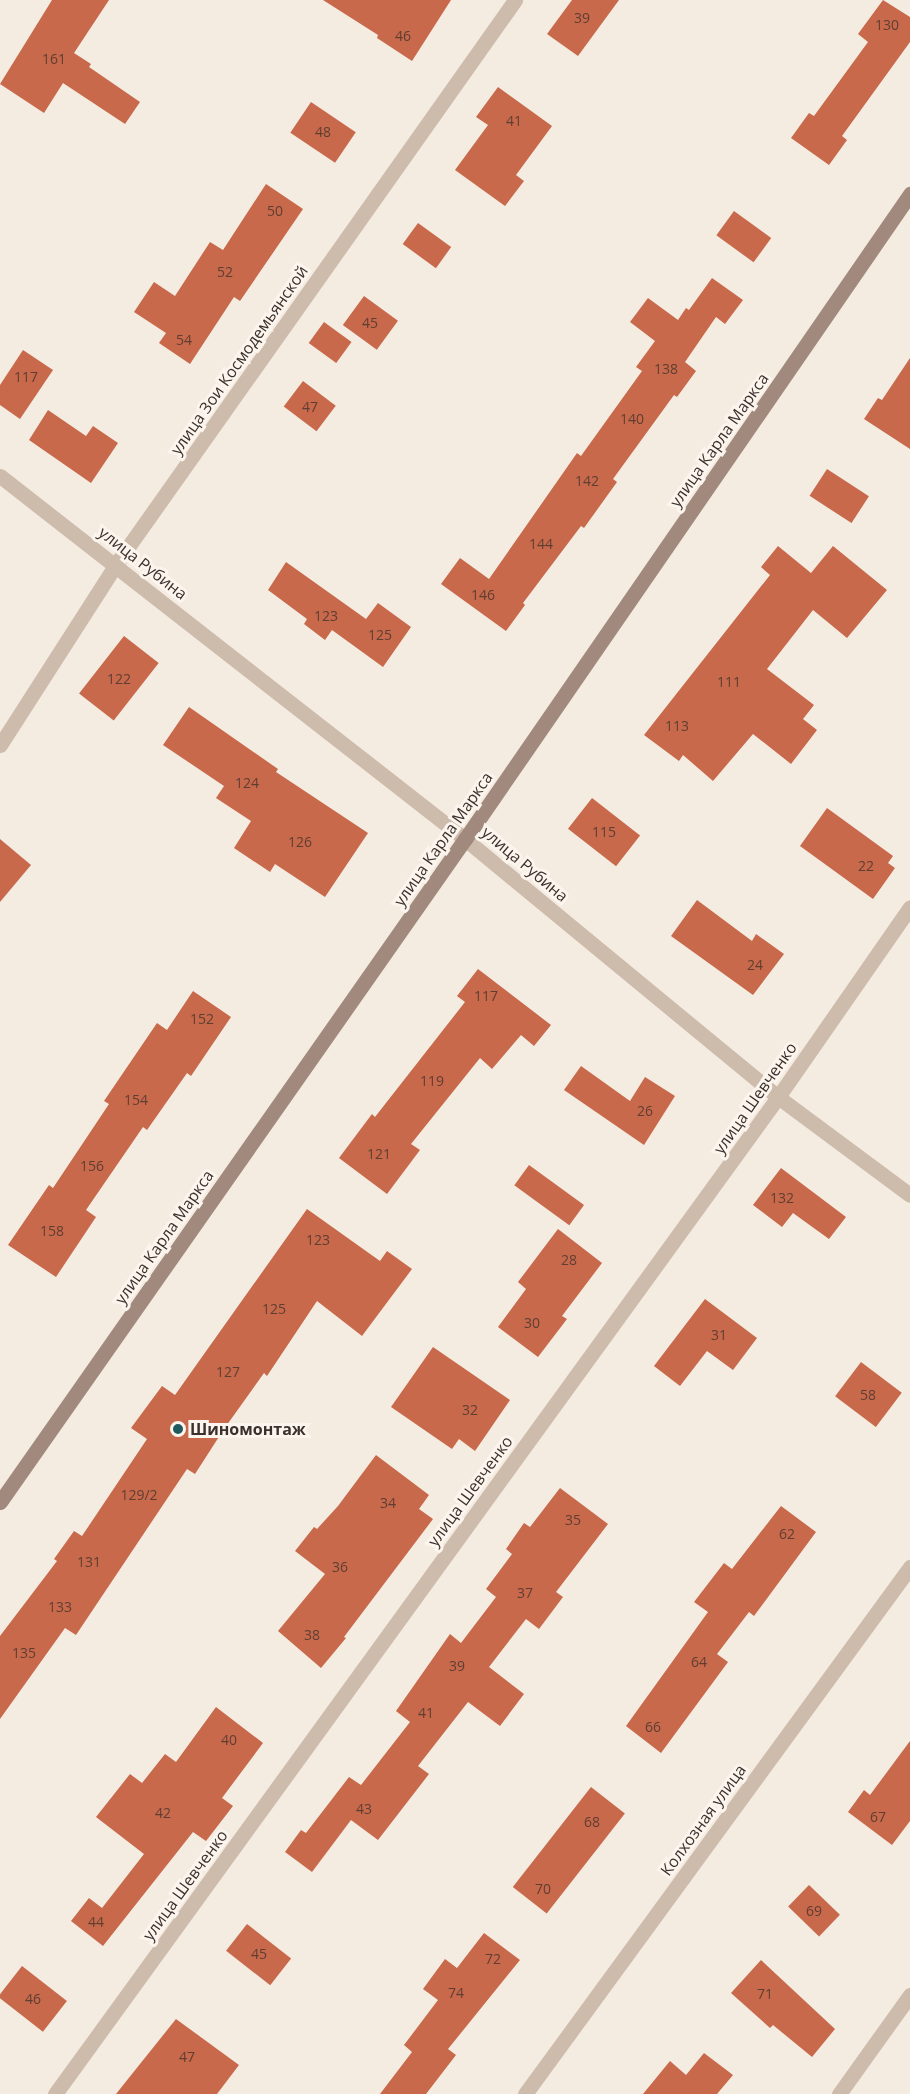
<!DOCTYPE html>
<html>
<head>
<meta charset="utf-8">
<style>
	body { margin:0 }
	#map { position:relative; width:910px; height:2094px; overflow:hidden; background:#f4ebe1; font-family:"Open Sans",sans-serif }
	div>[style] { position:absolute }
	.building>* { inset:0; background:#c8694b; transform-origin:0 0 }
	.street>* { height:15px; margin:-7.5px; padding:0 7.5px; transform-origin:7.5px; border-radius:7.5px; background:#cdbbac }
	.secondary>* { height:15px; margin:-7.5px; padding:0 7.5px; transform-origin:7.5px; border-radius:7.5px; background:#a18a7d }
	.dots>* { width:16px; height:16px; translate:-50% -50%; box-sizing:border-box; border:3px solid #fbf5ee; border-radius:50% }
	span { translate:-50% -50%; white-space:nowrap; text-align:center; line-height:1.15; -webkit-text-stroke:6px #fbf5ee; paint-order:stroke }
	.number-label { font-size:14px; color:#5e3e33 }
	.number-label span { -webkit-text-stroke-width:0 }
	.street-label { font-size:16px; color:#3b302b }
	.poi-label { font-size:16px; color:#3b302b; font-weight:700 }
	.left { translate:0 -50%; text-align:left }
</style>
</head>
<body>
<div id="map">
	<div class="building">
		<div style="clip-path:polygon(52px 0,109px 0,74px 53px,91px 64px,89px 67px,140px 102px,125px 124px,63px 83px,44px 113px,0 84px)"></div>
		<div style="clip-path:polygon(323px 0,451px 0,412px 61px,377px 38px,378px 35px)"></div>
		<div style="clip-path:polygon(572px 0,619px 0,578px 56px,547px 34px)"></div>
		<div style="clip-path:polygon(883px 0,910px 17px,910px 42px,842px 136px,847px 140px,829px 165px,791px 138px,809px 113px,814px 116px,868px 42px,858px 34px)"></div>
		<div style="clip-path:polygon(498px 87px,552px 126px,516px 175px,524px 181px,505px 206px,455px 170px,488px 125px,476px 117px)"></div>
		<div style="left:311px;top:102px;width:54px;height:37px;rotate:34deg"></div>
		<div style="clip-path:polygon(266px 184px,303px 209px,240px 301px,234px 297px,190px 364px,159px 343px,166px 333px,134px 312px,154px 282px,175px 296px,210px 242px,223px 250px)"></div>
		<div style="left:734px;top:211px;width:46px;height:30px;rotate:36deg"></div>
		<div style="left:418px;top:223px;width:41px;height:26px;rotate:36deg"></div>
		<div style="clip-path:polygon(712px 278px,743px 300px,725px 324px,716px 317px,685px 362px,696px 371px,677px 397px,674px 395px,613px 479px,617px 482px,584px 528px,581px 526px,523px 603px,525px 605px,506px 631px,441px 584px,460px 558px,489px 579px,577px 453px,581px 456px,642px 371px,636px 367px,655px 341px,630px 322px,648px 298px,678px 320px,686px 308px,689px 310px)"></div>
		<div style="left:364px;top:296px;width:42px;height:36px;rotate:36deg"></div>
		<div style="left:324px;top:322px;width:34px;height:26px;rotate:36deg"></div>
		<div style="clip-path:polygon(23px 350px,53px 370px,20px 419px,0 405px,0 385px)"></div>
		<div style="clip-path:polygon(910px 358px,910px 449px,864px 419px,878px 398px,882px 400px)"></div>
		<div style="left:303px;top:381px;width:41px;height:32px;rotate:37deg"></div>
		<div style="clip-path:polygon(48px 410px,86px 436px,93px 426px,118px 443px,91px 483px,29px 440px)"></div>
		<div style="left:827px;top:469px;width:50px;height:32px;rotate:33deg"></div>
		<div style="clip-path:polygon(778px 546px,811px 573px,833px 546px,887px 590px,847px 638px,813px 610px,767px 669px,814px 705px,803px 719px,817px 730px,791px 764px,753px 734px,713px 781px,683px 755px,679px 761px,644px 735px,770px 575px,761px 567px)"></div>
		<div style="clip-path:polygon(286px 562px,366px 619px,378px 603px,411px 627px,383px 667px,332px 630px,325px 640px,304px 624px,307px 619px,268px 590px)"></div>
		<div style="left:124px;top:636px;width:44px;height:73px;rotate:38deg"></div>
		<div style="clip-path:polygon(189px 707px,278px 769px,276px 772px,368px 833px,325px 897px,275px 864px,270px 872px,234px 848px,251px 821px,216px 798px,224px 786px,163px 745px)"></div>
		<div style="left:592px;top:798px;width:61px;height:39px;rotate:38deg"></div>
		<div style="clip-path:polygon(827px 808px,893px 856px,888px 863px,895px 868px,873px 899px,800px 846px)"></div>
		<div style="clip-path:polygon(0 839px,31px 865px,0 902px)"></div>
		<div style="clip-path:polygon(697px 900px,752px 941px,756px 934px,784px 954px,753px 995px,671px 936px)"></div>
		<div style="clip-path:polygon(478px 969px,551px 1025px,534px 1046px,521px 1035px,492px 1069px,480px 1058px,411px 1144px,420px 1150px,387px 1194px,339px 1158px,372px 1114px,375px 1117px,465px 1002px,457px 996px)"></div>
		<div style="clip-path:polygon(193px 991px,231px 1017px,191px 1076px,187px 1073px,147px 1130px,143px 1127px,86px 1210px,96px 1217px,56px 1277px,8px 1245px,49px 1185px,53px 1188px,109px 1104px,104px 1101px,157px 1023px,167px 1030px)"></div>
		<div style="clip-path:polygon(581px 1066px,630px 1101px,645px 1077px,675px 1096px,644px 1145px,564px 1090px)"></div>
		<div style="left:529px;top:1165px;width:68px;height:25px;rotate:36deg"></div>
		<div style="clip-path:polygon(781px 1168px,846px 1217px,829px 1239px,793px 1213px,782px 1227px,753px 1205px)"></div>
		<div style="clip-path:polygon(307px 1209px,380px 1261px,387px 1251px,412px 1269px,362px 1336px,317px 1301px,267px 1376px,264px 1373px,224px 1429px,195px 1474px,187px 1469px,76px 1635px,65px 1628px,0 1719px,0 1636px,57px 1561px,54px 1559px,74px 1531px,82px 1536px,147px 1439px,131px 1428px,162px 1386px,175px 1395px)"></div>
		<div style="clip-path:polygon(558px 1229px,602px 1263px,562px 1316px,567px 1319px,538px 1357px,498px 1327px,526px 1289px,518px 1282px)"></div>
		<div style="clip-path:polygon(705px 1299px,757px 1338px,733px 1370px,707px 1351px,680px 1386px,654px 1366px)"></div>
		<div style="clip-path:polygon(433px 1347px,510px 1400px,475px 1451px,459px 1439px,452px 1449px,391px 1407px)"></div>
		<div style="left:861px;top:1362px;width:51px;height:43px;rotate:37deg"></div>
		<div style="clip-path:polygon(376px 1455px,429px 1495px,419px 1509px,433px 1519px,344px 1637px,346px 1638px,321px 1668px,278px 1631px,325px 1574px,295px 1551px,314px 1527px,317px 1529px,338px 1506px)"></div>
		<div style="clip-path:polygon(560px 1488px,608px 1524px,556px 1592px,563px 1597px,539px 1629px,526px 1619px,489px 1667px,524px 1694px,500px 1726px,468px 1702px,418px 1766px,429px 1774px,378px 1840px,351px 1820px,312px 1872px,285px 1852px,301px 1830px,306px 1833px,349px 1777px,361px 1785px,410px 1722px,396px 1711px,450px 1634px,461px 1643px,496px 1597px,486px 1589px,512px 1554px,506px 1549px,524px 1523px,530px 1527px)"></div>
		<div style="clip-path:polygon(781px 1506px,816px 1532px,754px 1616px,749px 1612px,717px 1654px,728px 1662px,661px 1753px,626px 1726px,708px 1612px,694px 1602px,724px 1563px,732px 1569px)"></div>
		<div style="clip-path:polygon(216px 1707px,263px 1743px,222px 1798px,233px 1806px,206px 1841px,193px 1832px,103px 1946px,71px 1921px,89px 1898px,102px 1908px,144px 1854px,96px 1817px,130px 1774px,142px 1783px,165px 1754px,176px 1762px)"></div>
		<div style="clip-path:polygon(910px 1741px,910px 1821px,892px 1845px,848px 1812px,864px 1790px,870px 1795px)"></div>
		<div style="left:591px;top:1787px;width:43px;height:127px;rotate:38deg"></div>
		<div style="left:809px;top:1885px;width:43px;height:30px;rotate:44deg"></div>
		<div style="left:247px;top:1924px;width:56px;height:34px;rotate:38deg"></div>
		<div style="clip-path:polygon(484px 1933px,520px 1960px,448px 2049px,456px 2055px,426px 2094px,380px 2094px,412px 2052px,404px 2045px,438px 2000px,423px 1989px,445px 1959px,457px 1968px)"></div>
		<div style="clip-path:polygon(761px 1960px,835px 2029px,812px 2057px,773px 2025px,770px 2028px,731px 1993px)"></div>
		<div style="left:22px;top:1966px;width:57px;height:39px;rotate:38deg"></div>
		<div style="clip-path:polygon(176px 2019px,239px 2065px,217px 2094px,116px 2094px)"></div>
		<div style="clip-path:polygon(704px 2053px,733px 2075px,717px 2094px,643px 2094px,670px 2061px,686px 2075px)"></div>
	</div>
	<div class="street">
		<div style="left:0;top:476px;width:590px;rotate:37.98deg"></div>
		<div style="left:465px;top:839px;width:406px;rotate:39.5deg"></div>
		<div style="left:778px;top:1097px;width:164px;rotate:36.6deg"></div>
		<div style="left:0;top:745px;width:215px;rotate:-57.3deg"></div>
		<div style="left:116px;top:564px;width:691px;rotate:-54.72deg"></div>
		<div style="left:55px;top:2094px;width:1232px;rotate:-54.05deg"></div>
		<div style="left:778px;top:1097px;width:231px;rotate:-55.2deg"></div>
		<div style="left:525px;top:2094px;width:653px;rotate:-53.85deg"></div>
		<div style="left:839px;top:2094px;width:122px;rotate:-54.4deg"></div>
	</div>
	<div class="secondary">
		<div style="left:0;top:1502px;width:810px;rotate:-54.96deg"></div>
		<div style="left:465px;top:839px;width:784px;rotate:-55.4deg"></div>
	</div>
	<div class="dots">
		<div style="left:178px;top:1429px;background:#1f5a5e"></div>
	</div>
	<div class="number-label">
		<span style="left:582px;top:18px">39</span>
		<span style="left:887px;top:25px">130</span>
		<span style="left:403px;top:36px">46</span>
		<span style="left:54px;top:59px">161</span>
		<span style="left:514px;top:121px">41</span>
		<span style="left:323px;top:132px">48</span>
		<span style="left:275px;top:211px">50</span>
		<span style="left:225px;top:272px">52</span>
		<span style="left:370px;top:323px">45</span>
		<span style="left:184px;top:340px">54</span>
		<span style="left:666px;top:369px">138</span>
		<span style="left:26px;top:377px">117</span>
		<span style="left:310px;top:407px">47</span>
		<span style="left:632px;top:419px">140</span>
		<span style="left:587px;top:481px">142</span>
		<span style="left:541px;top:544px">144</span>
		<span style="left:483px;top:595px">146</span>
		<span style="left:326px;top:616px">123</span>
		<span style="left:380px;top:635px">125</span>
		<span style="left:119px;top:679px">122</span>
		<span style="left:729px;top:682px">111</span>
		<span style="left:677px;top:726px">113</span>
		<span style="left:247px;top:783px">124</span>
		<span style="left:604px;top:832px">115</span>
		<span style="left:300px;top:842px">126</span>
		<span style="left:866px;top:866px">22</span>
		<span style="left:755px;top:965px">24</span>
		<span style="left:486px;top:996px">117</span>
		<span style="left:202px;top:1019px">152</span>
		<span style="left:432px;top:1081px">119</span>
		<span style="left:136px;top:1100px">154</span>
		<span style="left:645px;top:1111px">26</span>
		<span style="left:379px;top:1154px">121</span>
		<span style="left:92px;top:1166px">156</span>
		<span style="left:782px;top:1198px">132</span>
		<span style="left:52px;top:1231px">158</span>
		<span style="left:318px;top:1240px">123</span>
		<span style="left:569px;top:1260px">28</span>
		<span style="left:274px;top:1309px">125</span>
		<span style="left:532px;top:1323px">30</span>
		<span style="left:719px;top:1335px">31</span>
		<span style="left:228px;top:1372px">127</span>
		<span style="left:868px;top:1395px">58</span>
		<span style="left:470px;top:1410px">32</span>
		<span style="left:139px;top:1495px">129/2</span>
		<span style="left:388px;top:1503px">34</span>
		<span style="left:573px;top:1520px">35</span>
		<span style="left:787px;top:1534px">62</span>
		<span style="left:89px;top:1562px">131</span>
		<span style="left:340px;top:1567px">36</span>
		<span style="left:525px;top:1593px">37</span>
		<span style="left:60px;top:1607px">133</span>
		<span style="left:312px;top:1635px">38</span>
		<span style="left:24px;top:1653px">135</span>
		<span style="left:699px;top:1662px">64</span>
		<span style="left:457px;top:1666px">39</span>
		<span style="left:426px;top:1713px">41</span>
		<span style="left:653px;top:1727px">66</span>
		<span style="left:229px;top:1740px">40</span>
		<span style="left:364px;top:1809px">43</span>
		<span style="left:163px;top:1813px">42</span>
		<span style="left:878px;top:1817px">67</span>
		<span style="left:592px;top:1822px">68</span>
		<span style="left:543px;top:1889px">70</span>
		<span style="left:814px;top:1911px">69</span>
		<span style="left:96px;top:1922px">44</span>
		<span style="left:259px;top:1954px">45</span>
		<span style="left:493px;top:1959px">72</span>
		<span style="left:456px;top:1993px">74</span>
		<span style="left:765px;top:1994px">71</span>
		<span style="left:33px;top:1999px">46</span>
		<span style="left:187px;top:2057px">47</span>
	</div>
	<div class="street-label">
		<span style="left:239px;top:360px;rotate:-55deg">улица Зои Космодемьянской</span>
		<span style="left:719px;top:440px;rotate:-55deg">улица Карла Маркса</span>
		<span style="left:143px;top:563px;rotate:38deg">улица Рубина</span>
		<span style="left:443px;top:839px;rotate:-55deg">улица Карла Маркса</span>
		<span style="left:525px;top:864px;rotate:40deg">улица Рубина</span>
		<span style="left:755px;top:1098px;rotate:-55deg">улица Шевченко</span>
		<span style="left:164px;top:1237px;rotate:-55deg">улица Карла Маркса</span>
		<span style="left:470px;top:1491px;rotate:-54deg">улица Шевченко</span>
		<span style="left:703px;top:1820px;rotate:-54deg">Колхозная улица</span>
		<span style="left:185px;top:1885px;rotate:-54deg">улица Шевченко</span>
	</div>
	<div class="poi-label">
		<span class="left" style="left:190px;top:1429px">Шиномонтаж</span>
	</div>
</div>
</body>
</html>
